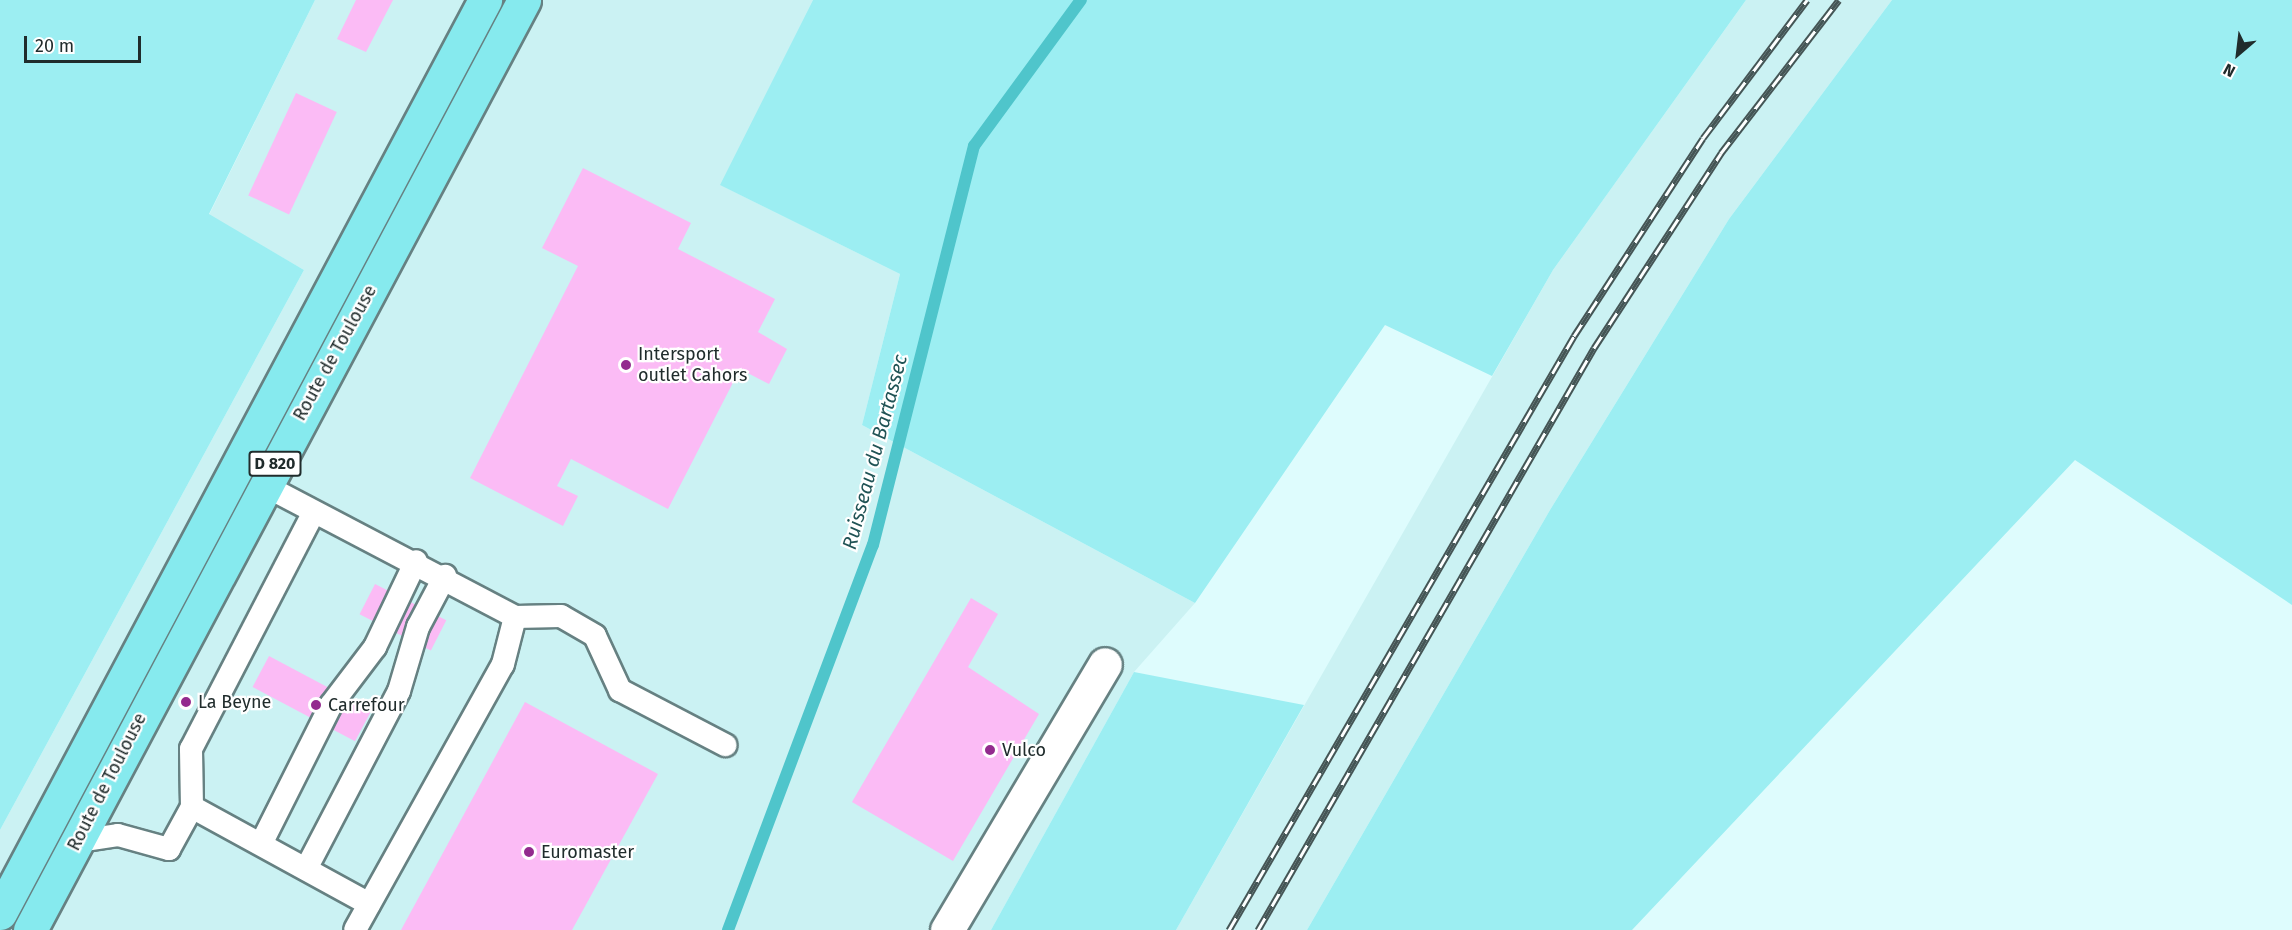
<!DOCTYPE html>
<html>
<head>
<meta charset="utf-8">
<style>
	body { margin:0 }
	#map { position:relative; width:2292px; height:930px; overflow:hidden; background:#defcfd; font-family:"Fira Sans",sans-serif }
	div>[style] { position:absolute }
	.built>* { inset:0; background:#cbf2f3 }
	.green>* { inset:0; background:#9ceef2 }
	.stream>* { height:12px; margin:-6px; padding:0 6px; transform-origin:6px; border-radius:6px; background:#4fc5cb }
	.building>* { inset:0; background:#fbbbf5; transform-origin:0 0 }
	.roads { filter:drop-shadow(2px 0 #668182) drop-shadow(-2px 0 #668182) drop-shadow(0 2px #668182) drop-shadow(0 -2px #668182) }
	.lane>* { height:22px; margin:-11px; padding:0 11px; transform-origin:11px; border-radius:11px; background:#fff }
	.street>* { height:33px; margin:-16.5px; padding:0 16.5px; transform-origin:16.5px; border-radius:16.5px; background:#fff }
	.primary>* { height:33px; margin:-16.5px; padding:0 16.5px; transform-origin:16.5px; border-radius:16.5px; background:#86eaee }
	.rail>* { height:7px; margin-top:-3.5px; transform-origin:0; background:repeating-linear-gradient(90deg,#fff 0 14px,#455555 0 28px); box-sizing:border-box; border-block:2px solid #455555 }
	.dots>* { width:16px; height:16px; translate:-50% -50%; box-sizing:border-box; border:3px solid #fff; border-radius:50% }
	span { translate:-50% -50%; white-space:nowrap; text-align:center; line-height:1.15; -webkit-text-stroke:4.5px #fff; paint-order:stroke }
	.shield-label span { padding:2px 4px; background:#fff; border:2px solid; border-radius:4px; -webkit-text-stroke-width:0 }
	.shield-label { font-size:16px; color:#202c2c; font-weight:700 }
	.street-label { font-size:18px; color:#202c2c }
	.poi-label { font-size:18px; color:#202c2c }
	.left { translate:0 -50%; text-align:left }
	.water-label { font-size:20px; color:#205355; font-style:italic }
	.north { position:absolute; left:2208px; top:24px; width:60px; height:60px; -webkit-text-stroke:4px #fff; paint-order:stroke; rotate:208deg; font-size:16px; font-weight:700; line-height:24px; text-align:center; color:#202c2c }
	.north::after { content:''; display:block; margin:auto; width:21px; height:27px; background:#202c2c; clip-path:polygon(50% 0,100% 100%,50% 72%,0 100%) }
	.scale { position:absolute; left:24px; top:36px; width:117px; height:27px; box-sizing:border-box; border:3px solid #202c2c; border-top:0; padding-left:8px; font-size:18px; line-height:21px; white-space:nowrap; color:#202c2c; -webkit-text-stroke:4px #fff; paint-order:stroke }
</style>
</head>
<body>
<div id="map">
	<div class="built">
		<div style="clip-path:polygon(315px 0,813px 0,721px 185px,900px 274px,862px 425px,1195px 603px,1134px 672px,991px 930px,0 930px,0 830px,304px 270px,209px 215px)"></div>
		<div style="clip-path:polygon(1746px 0,1892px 0,1729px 219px,1550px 510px,1307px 930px,1176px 930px,1553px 270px)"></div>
	</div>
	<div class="green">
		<div style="clip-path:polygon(0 0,315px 0,209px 214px,304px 270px,0 830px)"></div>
		<div style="clip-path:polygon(813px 0,1746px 0,1553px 270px,1492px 376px,1385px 325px,1195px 603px,862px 425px,900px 274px,720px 185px)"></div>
		<div style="clip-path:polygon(1892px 0,2292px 0,2292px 605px,2075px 460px,1632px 930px,1307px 930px,1550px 510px,1729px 219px)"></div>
		<div style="clip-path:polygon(1134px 672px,1304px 705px,1176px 930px,991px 930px)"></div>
	</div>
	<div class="stream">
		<div style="left:728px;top:930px;width:411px;rotate:-69.4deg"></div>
		<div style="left:873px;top:545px;width:412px;rotate:-75.8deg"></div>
		<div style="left:974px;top:146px;width:181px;rotate:-53.8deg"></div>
	</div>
	<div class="building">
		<div style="clip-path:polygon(356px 0,393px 0,366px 52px,337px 39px)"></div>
		<div style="left:296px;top:93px;width:45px;height:113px;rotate:25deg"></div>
		<div style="clip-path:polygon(583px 168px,691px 223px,678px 249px,775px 299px,758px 332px,787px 349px,769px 384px,740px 369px,668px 509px,571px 459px,557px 486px,578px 496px,563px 526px,470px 478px,578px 266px,542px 248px)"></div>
		<div style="left:375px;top:584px;width:80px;height:34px;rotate:27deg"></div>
		<div style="clip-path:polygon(971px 598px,998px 614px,968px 667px,1039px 714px,953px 861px,852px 802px)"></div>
		<div style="left:269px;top:656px;width:116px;height:35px;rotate:28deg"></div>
		<div style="clip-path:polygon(525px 702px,658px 774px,572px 930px,401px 930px)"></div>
	</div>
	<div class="roads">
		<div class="lane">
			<div style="left:264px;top:485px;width:284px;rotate:27.7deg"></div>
			<div style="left:515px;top:617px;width:49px;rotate:104.3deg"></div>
			<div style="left:503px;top:664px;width:304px;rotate:119.1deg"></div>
			<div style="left:515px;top:617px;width:46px;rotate:-1.2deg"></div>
			<div style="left:561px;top:616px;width:39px;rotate:30deg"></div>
			<div style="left:595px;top:636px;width:60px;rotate:65.2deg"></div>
			<div style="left:620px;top:690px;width:119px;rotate:27.6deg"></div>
			<div style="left:192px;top:807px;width:58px;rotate:-91deg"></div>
			<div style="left:191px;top:749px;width:267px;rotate:-62.6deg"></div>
			<div style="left:78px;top:841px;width:40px;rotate:-8.5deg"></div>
			<div style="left:118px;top:835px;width:53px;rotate:15.4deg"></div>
			<div style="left:169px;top:849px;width:48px;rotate:-61.3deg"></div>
			<div style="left:192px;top:807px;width:202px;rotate:28.7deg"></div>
			<div style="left:261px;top:844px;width:156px;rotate:-63.3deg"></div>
			<div style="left:331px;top:705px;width:73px;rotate:-52.8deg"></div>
			<div style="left:375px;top:647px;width:95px;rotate:-64.5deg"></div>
			<div style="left:306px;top:869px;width:201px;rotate:-62.4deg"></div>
			<div style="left:399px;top:691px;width:67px;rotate:-73.5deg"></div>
			<div style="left:418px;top:627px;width:58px;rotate:-62.1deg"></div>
		</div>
		<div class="street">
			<div style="left:947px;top:930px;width:309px;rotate:-59.3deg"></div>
		</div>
		<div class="primary">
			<div style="left:0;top:913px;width:1034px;rotate:-62.02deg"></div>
			<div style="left:30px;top:930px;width:1053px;rotate:-62.02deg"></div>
		</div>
	</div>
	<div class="rail">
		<div style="left:1229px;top:930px;width:687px;rotate:-59.85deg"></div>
		<div style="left:1574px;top:336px;width:236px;rotate:-56.9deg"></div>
		<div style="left:1703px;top:138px;width:173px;rotate:-53deg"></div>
		<div style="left:1258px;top:930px;width:672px;rotate:-60deg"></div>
		<div style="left:1594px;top:348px;width:233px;rotate:-56.9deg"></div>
		<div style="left:1721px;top:153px;width:193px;rotate:-52.4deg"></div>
	</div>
	<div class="dots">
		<div style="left:626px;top:365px;background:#932a8e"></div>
		<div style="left:186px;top:702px;background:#932a8e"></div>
		<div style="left:316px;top:705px;background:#932a8e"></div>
		<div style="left:990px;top:750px;background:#932a8e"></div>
		<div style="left:529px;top:852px;background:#932a8e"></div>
	</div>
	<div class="shield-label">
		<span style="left:275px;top:464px">D 820</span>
	</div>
	<div class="street-label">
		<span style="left:335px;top:353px;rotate:-61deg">Route de Toulouse</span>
		<span style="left:107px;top:782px;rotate:-63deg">Route de Toulouse</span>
	</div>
	<div class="poi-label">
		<span class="left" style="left:638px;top:365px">Intersport<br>outlet Cahors</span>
		<span class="left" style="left:198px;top:702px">La Beyne</span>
		<span class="left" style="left:328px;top:705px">Carrefour</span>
		<span class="left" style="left:1002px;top:750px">Vulco</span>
		<span class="left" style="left:541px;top:852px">Euromaster</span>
	</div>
	<div class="water-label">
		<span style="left:875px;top:452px;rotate:-75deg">Ruisseau du Bartassec</span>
	</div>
	<div class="north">N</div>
	<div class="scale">20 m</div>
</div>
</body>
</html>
